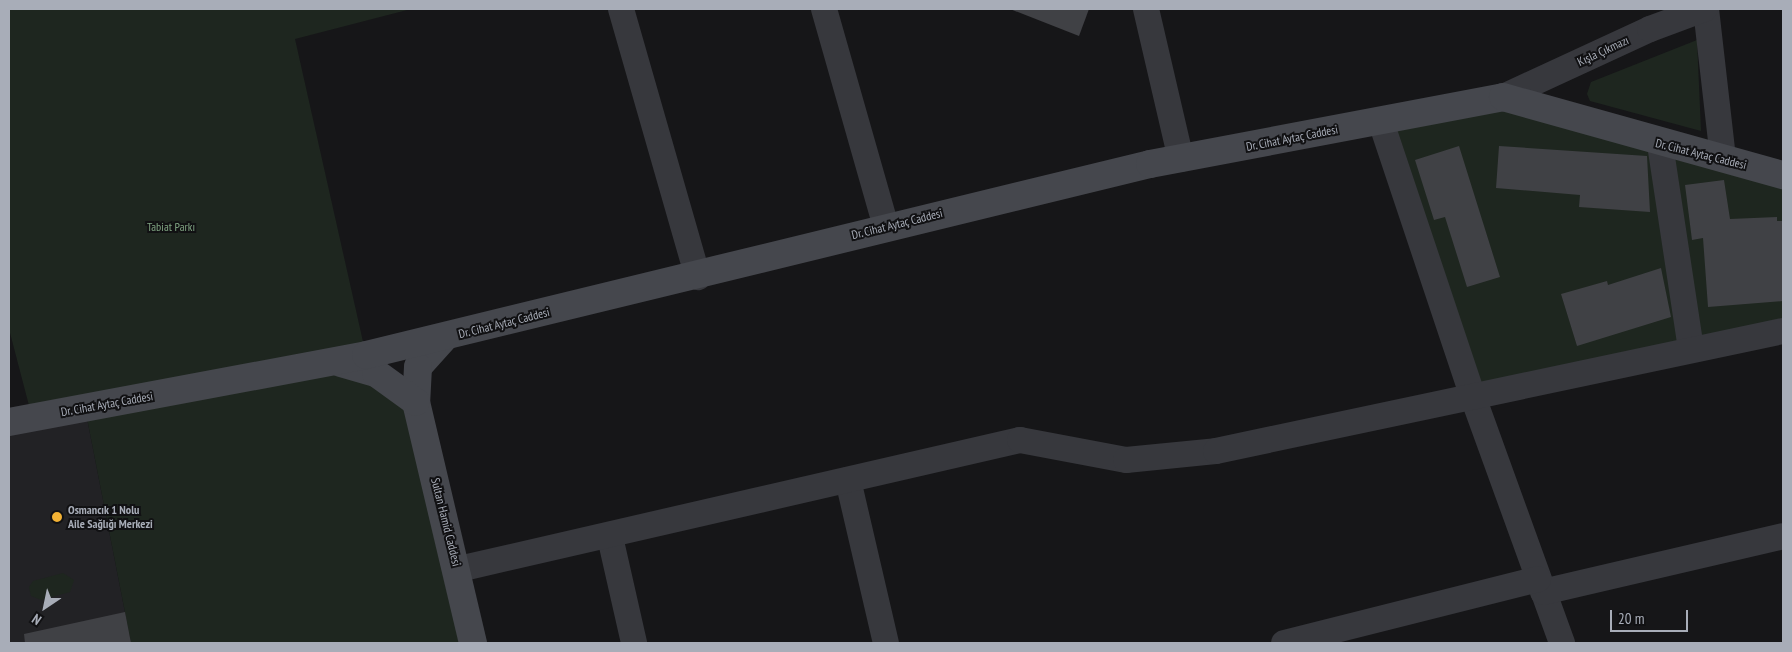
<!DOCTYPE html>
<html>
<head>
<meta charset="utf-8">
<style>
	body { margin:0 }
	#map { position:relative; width:1792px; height:652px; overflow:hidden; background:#161618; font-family:"PT Sans Narrow",sans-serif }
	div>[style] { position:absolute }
	.built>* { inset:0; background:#222225 }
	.green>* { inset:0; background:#1e261f }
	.building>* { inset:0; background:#404145 }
	.street>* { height:26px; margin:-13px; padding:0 13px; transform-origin:13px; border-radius:13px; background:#37383d }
	.secondary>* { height:28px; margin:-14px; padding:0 14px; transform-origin:14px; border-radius:14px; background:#45474d }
	.dots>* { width:14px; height:14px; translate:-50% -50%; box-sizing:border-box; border:2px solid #111113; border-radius:50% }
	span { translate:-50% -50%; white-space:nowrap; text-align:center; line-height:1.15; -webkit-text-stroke:4px #111113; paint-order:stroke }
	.street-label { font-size:12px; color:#a8adb8 }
	.park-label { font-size:12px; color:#7fa381 }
	.poi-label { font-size:12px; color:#a8adb8; font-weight:700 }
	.left { translate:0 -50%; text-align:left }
	.frame { position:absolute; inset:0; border:10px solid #a8adb8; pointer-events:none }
	.north { position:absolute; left:20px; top:582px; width:50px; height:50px; -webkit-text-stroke:4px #111113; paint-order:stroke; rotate:214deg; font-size:14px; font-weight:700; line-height:20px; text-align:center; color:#a8adb8 }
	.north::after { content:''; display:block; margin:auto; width:18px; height:22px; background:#a8adb8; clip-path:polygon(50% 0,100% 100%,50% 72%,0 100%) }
	.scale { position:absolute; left:1610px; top:610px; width:78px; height:22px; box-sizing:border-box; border:2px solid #a8adb8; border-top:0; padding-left:6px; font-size:15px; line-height:18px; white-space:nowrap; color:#a8adb8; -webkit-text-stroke:4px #111113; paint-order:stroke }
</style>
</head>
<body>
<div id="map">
	<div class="built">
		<div style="clip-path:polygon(85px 408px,131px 643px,9px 643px,9px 422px)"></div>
	</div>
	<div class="green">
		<div style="clip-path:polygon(9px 9px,411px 9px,295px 39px,366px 355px,416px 402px,471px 643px,131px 643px,85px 408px,32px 417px,9px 329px)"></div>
		<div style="clip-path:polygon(1697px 40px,1701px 131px,1590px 101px,1587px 94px,1591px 82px)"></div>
		<div style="clip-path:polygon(1503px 97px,1783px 175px,1783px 331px,1473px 397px,1381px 122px)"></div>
		<div style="clip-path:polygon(63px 573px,74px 580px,70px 592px,41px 600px,31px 596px,29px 587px,33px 581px)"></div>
	</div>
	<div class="building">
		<div style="clip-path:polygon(1010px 9px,1089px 9px,1079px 36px)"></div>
		<div style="clip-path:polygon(1459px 146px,1500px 277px,1467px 287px,1445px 217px,1434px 220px,1415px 160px)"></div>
		<div style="clip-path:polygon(1499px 146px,1647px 156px,1650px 212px,1579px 207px,1580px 195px,1496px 188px)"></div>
		<div style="clip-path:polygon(1724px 180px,1730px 219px,1777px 217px,1777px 221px,1783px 221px,1783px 301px,1708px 307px,1703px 238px,1692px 240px,1685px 185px)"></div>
		<div style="clip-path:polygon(1661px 268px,1671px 317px,1577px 346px,1561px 294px,1607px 281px,1608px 285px)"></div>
		<div style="clip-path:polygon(125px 612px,131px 643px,25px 643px,24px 634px)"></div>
	</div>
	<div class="street">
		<div style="left:621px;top:9px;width:279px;rotate:74deg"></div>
		<div style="left:824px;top:9px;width:226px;rotate:74.1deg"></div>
		<div style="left:1146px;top:9px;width:154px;rotate:76.9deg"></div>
		<div style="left:1706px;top:9px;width:151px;rotate:83.5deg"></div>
		<div style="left:1503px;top:97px;width:162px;rotate:-24.8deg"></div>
		<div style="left:1650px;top:29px;width:58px;rotate:-20.3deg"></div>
		<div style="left:1381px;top:122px;width:290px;rotate:71.5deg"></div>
		<div style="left:1473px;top:397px;width:262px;rotate:70.1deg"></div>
		<div style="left:1660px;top:144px;width:208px;rotate:81.4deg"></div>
		<div style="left:848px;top:480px;width:167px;rotate:76.9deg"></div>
		<div style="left:610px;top:537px;width:109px;rotate:77.2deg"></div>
		<div style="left:459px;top:569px;width:576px;rotate:-12.95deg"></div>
		<div style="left:1020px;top:440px;width:108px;rotate:10.7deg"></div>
		<div style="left:1126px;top:460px;width:90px;rotate:-5.7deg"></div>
		<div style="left:1216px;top:451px;width:580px;rotate:-11.95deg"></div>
		<div style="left:1543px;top:592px;width:246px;rotate:-13.1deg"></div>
		<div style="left:1284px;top:643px;width:262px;rotate:-14.1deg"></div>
	</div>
	<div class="secondary">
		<div style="left:445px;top:337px;width:40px;rotate:132deg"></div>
		<div style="left:418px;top:367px;width:35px;rotate:93deg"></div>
		<div style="left:416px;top:402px;width:248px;rotate:76.7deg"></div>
		<div style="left:341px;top:363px;width:36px;rotate:16deg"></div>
		<div style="left:376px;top:373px;width:49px;rotate:35.9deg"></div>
		<div style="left:9px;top:422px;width:363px;rotate:-10.6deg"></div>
		<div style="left:366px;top:355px;width:807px;rotate:-13.69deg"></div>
		<div style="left:1150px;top:164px;width:359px;rotate:-10.7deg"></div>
		<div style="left:1503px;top:97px;width:291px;rotate:15.6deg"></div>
	</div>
	<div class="dots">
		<div style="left:57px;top:517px;background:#f2b134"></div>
	</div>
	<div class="street-label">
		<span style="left:1603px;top:51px;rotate:-25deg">Kışla Çıkmazı</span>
		<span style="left:1292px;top:138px;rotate:-11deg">Dr. Cihat Aytaç Caddesi</span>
		<span style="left:1701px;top:154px;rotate:14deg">Dr. Cihat Aytaç Caddesi</span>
		<span style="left:897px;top:224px;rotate:-14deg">Dr. Cihat Aytaç Caddesi</span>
		<span style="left:504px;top:323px;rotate:-14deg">Dr. Cihat Aytaç Caddesi</span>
		<span style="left:107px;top:404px;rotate:-10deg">Dr. Cihat Aytaç Caddesi</span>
		<span style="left:446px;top:522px;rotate:76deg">Sultan Hamid Caddesi</span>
	</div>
	<div class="park-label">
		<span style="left:171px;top:227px">Tabiat Parkı</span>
	</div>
	<div class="poi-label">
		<span class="left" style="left:68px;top:517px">Osmancık 1 Nolu<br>Aile Sağlığı Merkezi</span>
	</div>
	<div class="frame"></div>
	<div class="north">N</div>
	<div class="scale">20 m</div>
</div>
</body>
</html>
